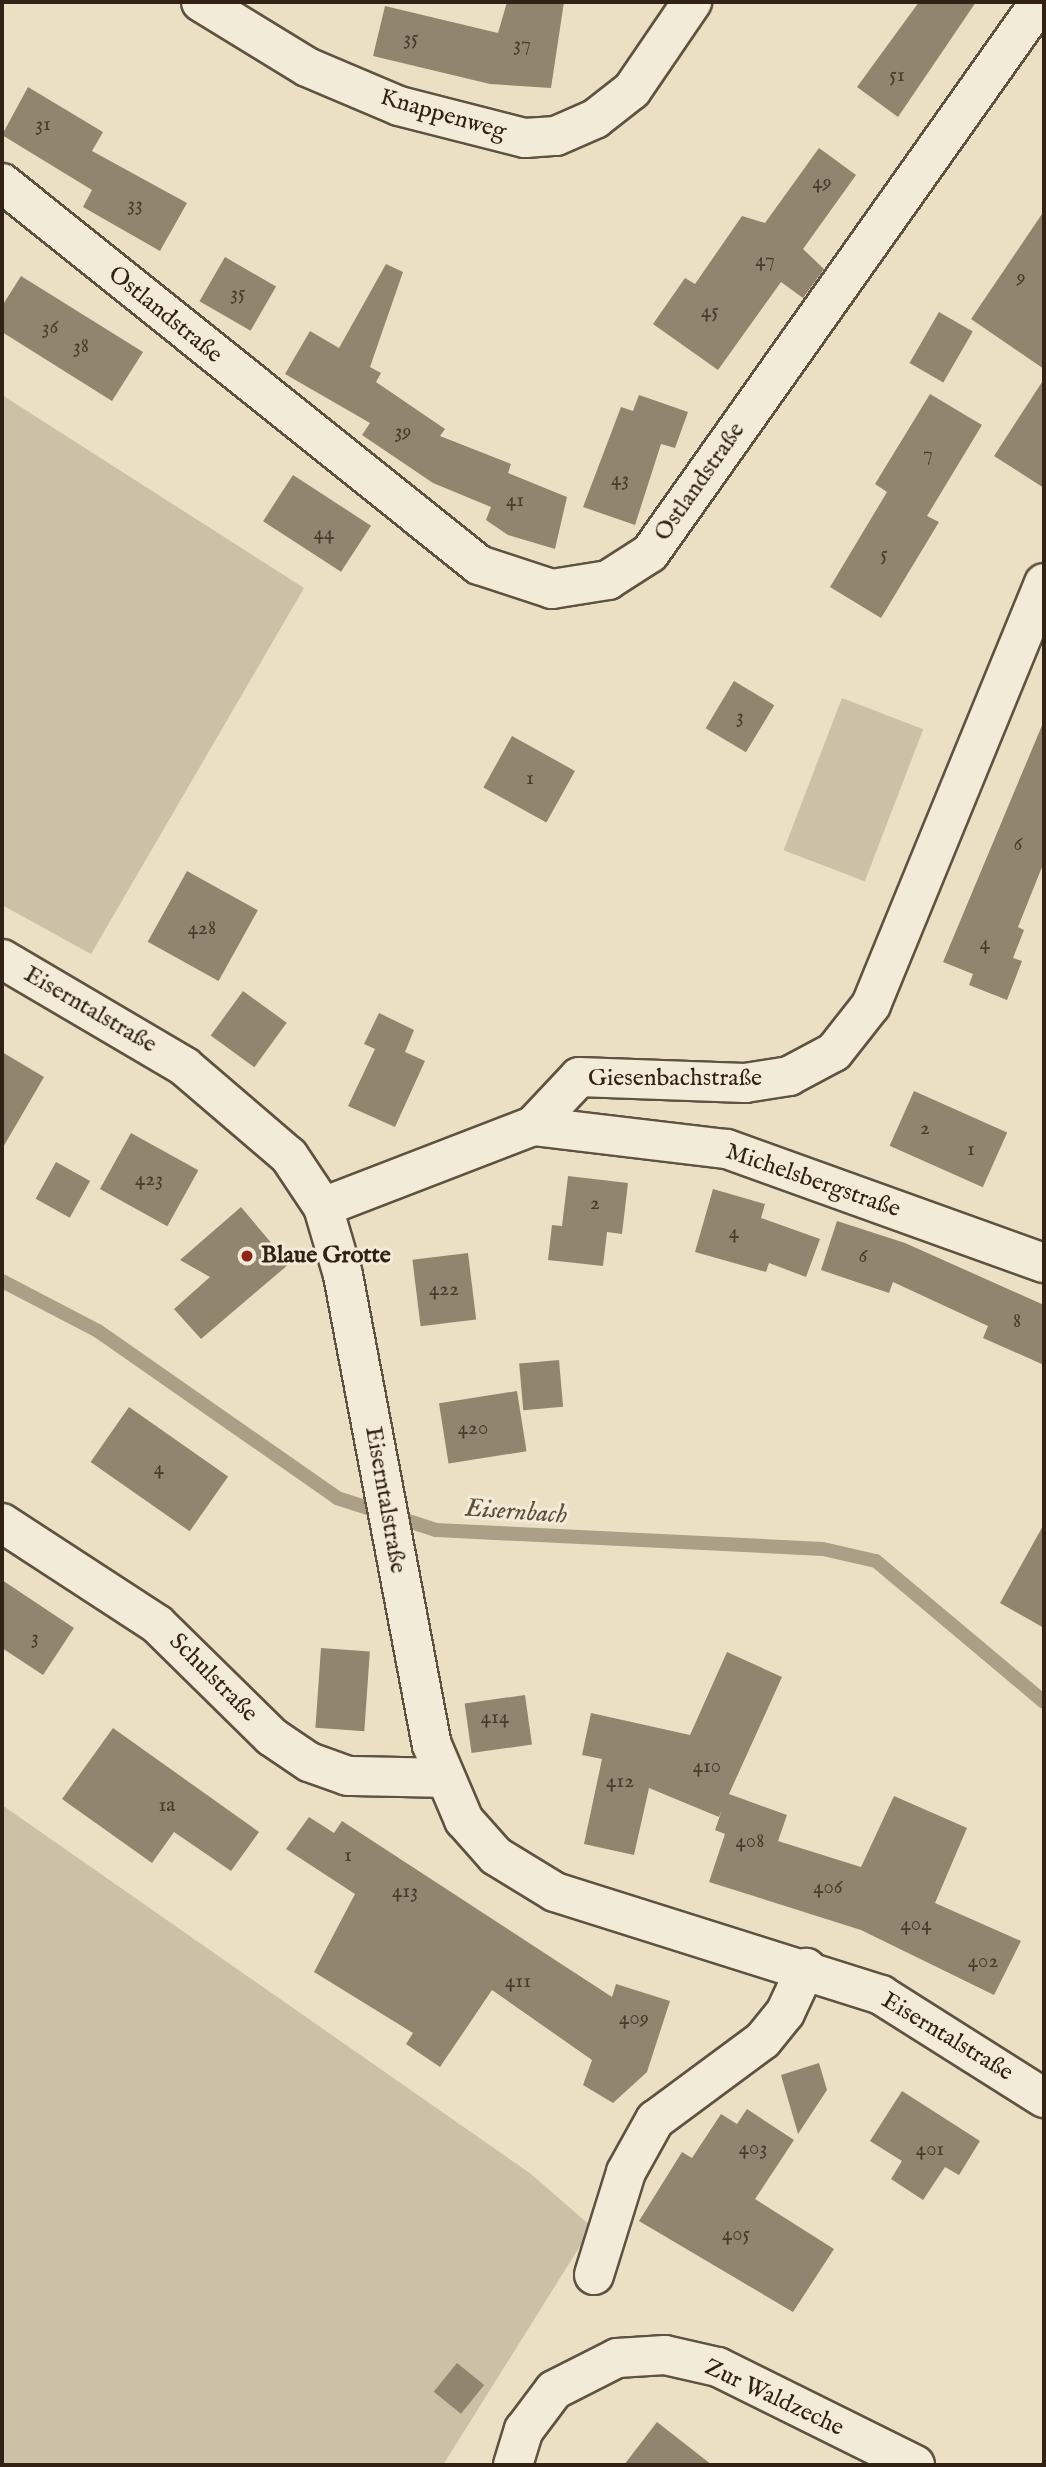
<!DOCTYPE html>
<html>
<head>
<meta charset="utf-8">
<style>
	body { margin:0 }
	#map { position:relative; width:1046px; height:2467px; overflow:hidden; background:#ebe0c3; font-family:"IM FELL English",serif }
	div>[style] { position:absolute }
	.green>* { inset:0; background:#ccc0a6; transform-origin:0 0 }
	.stream>* { height:14px; margin:-7px; padding:0 7px; transform-origin:7px; border-radius:7px; background:#ac9f88 }
	.building>* { inset:0; background:#928570; transform-origin:0 0 }
	.roads { filter:drop-shadow(2px 0 #605241) drop-shadow(-2px 0 #605241) drop-shadow(0 2px #605241) drop-shadow(0 -2px #605241) }
	.minor>* { height:38px; margin:-19px; padding:0 19px; transform-origin:19px; border-radius:19px; background:#f2ebd8 }
	.secondary>* { height:38px; margin:-19px; padding:0 19px; transform-origin:19px; border-radius:19px; background:#f2ebd8 }
	.dots>* { width:19px; height:19px; translate:-50% -50%; box-sizing:border-box; border:4px solid #f2ebd8; border-radius:50% }
	span { translate:-50% -50%; white-space:nowrap; text-align:center; line-height:1.15; -webkit-text-stroke:6px #f2ebd8; paint-order:stroke }
	.number-label { font-size:21px; color:#4a3b2c }
	.number-label span { -webkit-text-stroke-width:0 }
	.street-label { font-size:24px; color:#322216 }
	.poi-label { font-size:24px; color:#322216; font-weight:700 }
	.left { translate:0 -50%; text-align:left }
	.water-label { font-size:26px; color:#5d4e3e; font-style:italic }
	.frame { position:absolute; inset:0; border:4px solid #322216; pointer-events:none }
</style>
</head>
<body>
<div id="map">
	<div class="green">
		<div style="clip-path:polygon(2px 395px,304px 588px,91px 954px,2px 905px)"></div>
		<div style="left:842px;top:698px;width:87px;height:163px;rotate:21deg"></div>
		<div style="clip-path:polygon(2px 1805px,531px 2174px,592px 2227px,443px 2465px,2px 2465px)"></div>
	</div>
	<div class="stream">
		<div style="left:2px;top:1281px;width:108px;rotate:27.5deg"></div>
		<div style="left:98px;top:1331px;width:292px;rotate:34.9deg"></div>
		<div style="left:337px;top:1498px;width:104px;rotate:17.9deg"></div>
		<div style="left:436px;top:1530px;width:387px;rotate:2.8deg"></div>
		<div style="left:823px;top:1549px;width:54px;rotate:12.8deg"></div>
		<div style="left:876px;top:1561px;width:219px;rotate:40deg"></div>
	</div>
	<div class="building">
		<div style="clip-path:polygon(507px 2px,564px 2px,551px 88px,490px 84px,373px 56px,385px 6px,498px 33px)"></div>
		<div style="clip-path:polygon(919px 2px,976px 2px,898px 117px,857px 87px)"></div>
		<div style="clip-path:polygon(28px 87px,103px 132px,92px 151px,187px 203px,160px 251px,83px 207px,92px 190px,2px 135px)"></div>
		<div style="clip-path:polygon(819px 148px,856px 175px,803px 249px,824px 269px,803px 298px,781px 282px,718px 370px,653px 324px,685px 278px,695px 284px,742px 216px,765px 223px)"></div>
		<div style="clip-path:polygon(1044px 211px,1044px 369px,971px 319px)"></div>
		<div style="left:225px;top:257px;width:59px;height:51px;rotate:30deg"></div>
		<div style="clip-path:polygon(386px 264px,403px 272px,370px 367px,381px 373px,376px 382px,445px 429px,440px 436px,511px 464px,508px 473px,567px 497px,555px 549px,508px 535px,486px 520px,491px 507px,433px 483px,362px 435px,370px 423px,285px 374px,310px 331px,339px 348px)"></div>
		<div style="clip-path:polygon(21px 276px,143px 352px,112px 401px,2px 332px,2px 306px)"></div>
		<div style="left:939px;top:312px;width:39px;height:59px;rotate:30deg"></div>
		<div style="clip-path:polygon(1044px 379px,1044px 488px,994px 456px)"></div>
		<div style="clip-path:polygon(930px 394px,982px 425px,927px 516px,939px 522px,881px 618px,830px 587px,887px 492px,875px 484px)"></div>
		<div style="clip-path:polygon(639px 395px,688px 412px,675px 448px,661px 444px,635px 525px,583px 507px,621px 407px,633px 411px)"></div>
		<div style="left:293px;top:475px;width:93px;height:55px;rotate:33deg"></div>
		<div style="left:734px;top:681px;width:47px;height:55px;rotate:31deg"></div>
		<div style="clip-path:polygon(1043px 723px,1044px 862px,1018px 927px,1024px 930px,1013px 958px,1022px 961px,1007px 1000px,969px 985px,973px 974px,943px 962px)"></div>
		<div style="left:512px;top:736px;width:72px;height:59px;rotate:29deg"></div>
		<div style="left:187px;top:871px;width:81px;height:81px;rotate:29deg"></div>
		<div style="left:243px;top:991px;width:54px;height:55px;rotate:36deg"></div>
		<div style="clip-path:polygon(379px 1013px,414px 1030px,405px 1052px,425px 1061px,395px 1127px,348px 1106px,375px 1049px,364px 1044px)"></div>
		<div style="clip-path:polygon(2px 1052px,44px 1077px,2px 1149px)"></div>
		<div style="left:914px;top:1091px;width:102px;height:60px;rotate:24deg"></div>
		<div style="left:131px;top:1133px;width:77px;height:64px;rotate:29deg"></div>
		<div style="left:56px;top:1162px;width:39px;height:42px;rotate:29deg"></div>
		<div style="clip-path:polygon(568px 1176px,628px 1183px,622px 1234px,607px 1232px,603px 1266px,548px 1260px,552px 1225px,562px 1226px)"></div>
		<div style="clip-path:polygon(713px 1189px,765px 1204px,761px 1218px,820px 1239px,806px 1277px,769px 1263px,766px 1272px,695px 1252px)"></div>
		<div style="clip-path:polygon(241px 1207px,289px 1264px,201px 1339px,174px 1309px,210px 1277px,180px 1260px)"></div>
		<div style="clip-path:polygon(837px 1221px,905px 1243px,1044px 1305px,1044px 1365px,983px 1338px,988px 1326px,893px 1282px,889px 1293px,821px 1270px)"></div>
		<div style="left:468px;top:1253px;width:67px;height:56px;rotate:83deg"></div>
		<div style="left:559px;top:1360px;width:47px;height:40px;rotate:85deg"></div>
		<div style="left:517px;top:1391px;width:61px;height:79px;rotate:81deg"></div>
		<div style="left:129px;top:1407px;width:121px;height:67px;rotate:35deg"></div>
		<div style="clip-path:polygon(1044px 1524px,1044px 1628px,1000px 1603px)"></div>
		<div style="clip-path:polygon(2px 1580px,74px 1628px,43px 1675px,2px 1648px)"></div>
		<div style="left:321px;top:1648px;width:49px;height:80px;rotate:4deg"></div>
		<div style="clip-path:polygon(727px 1652px,782px 1677px,729px 1794px,787px 1815px,778px 1841px,861px 1867px,894px 1796px,967px 1828px,935px 1903px,1021px 1941px,994px 1995px,861px 1930px,709px 1882px,725px 1834px,715px 1830px,722px 1810px,719px 1817px,649px 1788px,634px 1855px,584px 1844px,602px 1759px,582px 1755px,591px 1713px,690px 1735px)"></div>
		<div style="left:525px;top:1695px;width:50px;height:61px;rotate:82deg"></div>
		<div style="clip-path:polygon(113px 1728px,259px 1832px,231px 1871px,174px 1832px,152px 1863px,62px 1799px)"></div>
		<div style="clip-path:polygon(309px 1817px,334px 1833px,342px 1821px,612px 1997px,616px 1984px,670px 2001px,647px 2072px,613px 2103px,583px 2085px,592px 2060px,492px 1990px,440px 2067px,406px 2044px,413px 2033px,314px 1972px,355px 1894px,286px 1849px)"></div>
		<div style="clip-path:polygon(819px 2063px,827px 2090px,798px 2134px,781px 2075px)"></div>
		<div style="clip-path:polygon(902px 2091px,980px 2141px,959px 2175px,945px 2167px,923px 2200px,891px 2179px,902px 2161px,870px 2141px)"></div>
		<div style="clip-path:polygon(747px 2109px,794px 2140px,755px 2199px,834px 2249px,793px 2312px,639px 2221px,682px 2152px,692px 2158px,721px 2114px,737px 2124px)"></div>
		<div style="left:457px;top:2363px;width:35px;height:37px;rotate:39deg"></div>
		<div style="clip-path:polygon(657px 2422px,712px 2465px,624px 2465px)"></div>
	</div>
	<div class="roads">
		<div class="minor">
			<div style="left:201px;top:2px;width:124px;rotate:31.5deg"></div>
			<div style="left:307px;top:67px;width:100px;rotate:23deg"></div>
			<div style="left:399px;top:106px;width:130px;rotate:14.3deg"></div>
			<div style="left:525px;top:138px;width:31px;rotate:-4deg"></div>
			<div style="left:556px;top:136px;width:43px;rotate:-23.6deg"></div>
			<div style="left:595px;top:119px;width:47px;rotate:-38.1deg"></div>
			<div style="left:632px;top:90px;width:107px;rotate:-55.7deg"></div>
			<div style="left:2px;top:183px;width:611px;rotate:38.69deg"></div>
			<div style="left:479px;top:565px;width:77px;rotate:18.2deg"></div>
			<div style="left:552px;top:589px;width:57px;rotate:-9.1deg"></div>
			<div style="left:608px;top:580px;width:50px;rotate:-32.7deg"></div>
			<div style="left:650px;top:553px;width:675px;rotate:-54.71deg"></div>
			<div style="left:533px;top:1126px;width:195px;rotate:6.8deg"></div>
			<div style="left:727px;top:1149px;width:337px;rotate:19.8deg"></div>
			<div style="left:323px;top:1207px;width:225px;rotate:-21.1deg"></div>
			<div style="left:533px;top:1126px;width:67px;rotate:-46.8deg"></div>
			<div style="left:579px;top:1077px;width:166px;rotate:2.1deg"></div>
			<div style="left:745px;top:1083px;width:45px;rotate:-9deg"></div>
			<div style="left:789px;top:1076px;width:51px;rotate:-28.1deg"></div>
			<div style="left:834px;top:1052px;width:60px;rotate:-51.8deg"></div>
			<div style="left:871px;top:1005px;width:456px;rotate:-67.7deg"></div>
			<div style="left:2px;top:1523px;width:185px;rotate:33.1deg"></div>
			<div style="left:157px;top:1624px;width:161px;rotate:44.5deg"></div>
			<div style="left:272px;top:1737px;width:45px;rotate:34deg"></div>
			<div style="left:309px;top:1762px;width:41px;rotate:19.7deg"></div>
			<div style="left:348px;top:1776px;width:94px;rotate:1.2deg"></div>
			<div style="left:594px;top:2275px;width:108px;rotate:-72.7deg"></div>
			<div style="left:626px;top:2172px;width:60px;rotate:-60.9deg"></div>
			<div style="left:655px;top:2120px;width:134px;rotate:-36.5deg"></div>
			<div style="left:763px;top:2040px;width:35px;rotate:-51deg"></div>
			<div style="left:785px;top:2013px;width:50px;rotate:-65deg"></div>
			<div style="left:513px;top:2465px;width:37px;rotate:-73deg"></div>
			<div style="left:524px;top:2430px;width:50px;rotate:-53.1deg"></div>
			<div style="left:554px;top:2390px;width:71px;rotate:-26.9deg"></div>
			<div style="left:617px;top:2358px;width:48px;rotate:-3.6deg"></div>
			<div style="left:665px;top:2355px;width:54px;rotate:12.8deg"></div>
			<div style="left:718px;top:2367px;width:220px;rotate:26.4deg"></div>
		</div>
		<div class="secondary">
			<div style="left:2px;top:959px;width:212px;rotate:30.5deg"></div>
			<div style="left:185px;top:1067px;width:137px;rotate:40.6deg"></div>
			<div style="left:289px;top:1156px;width:61px;rotate:56.3deg"></div>
			<div style="left:323px;top:1207px;width:71px;rotate:73.6deg"></div>
			<div style="left:343px;top:1275px;width:478px;rotate:79.3deg"></div>
			<div style="left:432px;top:1745px;width:82px;rotate:66.9deg"></div>
			<div style="left:464px;top:1820px;width:48px;rotate:48.4deg"></div>
			<div style="left:496px;top:1856px;width:69px;rotate:31.4deg"></div>
			<div style="left:555px;top:1892px;width:342px;rotate:17.5deg"></div>
			<div style="left:881px;top:1995px;width:193px;rotate:32.3deg"></div>
		</div>
	</div>
	<div class="dots">
		<div style="left:247px;top:1256px;background:#8f2418"></div>
	</div>
	<div class="number-label">
		<span style="left:411px;top:39px">35</span>
		<span style="left:522px;top:45px">37</span>
		<span style="left:897px;top:76px">51</span>
		<span style="left:43px;top:125px">31</span>
		<span style="left:822px;top:183px">49</span>
		<span style="left:135px;top:205px">33</span>
		<span style="left:765px;top:261px">47</span>
		<span style="left:1021px;top:278px">9</span>
		<span style="left:238px;top:294px">35</span>
		<span style="left:710px;top:312px">45</span>
		<span style="left:50px;top:328px">36</span>
		<span style="left:81px;top:347px">38</span>
		<span style="left:403px;top:432px">39</span>
		<span style="left:928px;top:455px">7</span>
		<span style="left:620px;top:480px">43</span>
		<span style="left:515px;top:501px">41</span>
		<span style="left:324px;top:534px">44</span>
		<span style="left:884px;top:555px">5</span>
		<span style="left:740px;top:717px">3</span>
		<span style="left:530px;top:779px">1</span>
		<span style="left:1018px;top:845px">6</span>
		<span style="left:202px;top:929px">428</span>
		<span style="left:985px;top:944px">4</span>
		<span style="left:925px;top:1129px">2</span>
		<span style="left:971px;top:1150px">1</span>
		<span style="left:149px;top:1180px">423</span>
		<span style="left:595px;top:1204px">2</span>
		<span style="left:734px;top:1233px">4</span>
		<span style="left:863px;top:1257px">6</span>
		<span style="left:444px;top:1290px">422</span>
		<span style="left:1017px;top:1322px">8</span>
		<span style="left:473px;top:1429px">420</span>
		<span style="left:159px;top:1469px">4</span>
		<span style="left:35px;top:1638px">3</span>
		<span style="left:495px;top:1718px">414</span>
		<span style="left:707px;top:1767px">410</span>
		<span style="left:620px;top:1782px">412</span>
		<span style="left:167px;top:1806px">1a</span>
		<span style="left:750px;top:1842px">408</span>
		<span style="left:348px;top:1856px">1</span>
		<span style="left:828px;top:1888px">406</span>
		<span style="left:405px;top:1892px">413</span>
		<span style="left:916px;top:1925px">404</span>
		<span style="left:983px;top:1962px">402</span>
		<span style="left:518px;top:1982px">411</span>
		<span style="left:634px;top:2019px">409</span>
		<span style="left:753px;top:2149px">403</span>
		<span style="left:930px;top:2150px">401</span>
		<span style="left:736px;top:2235px">405</span>
	</div>
	<div class="street-label">
		<span style="left:443px;top:115px;rotate:16deg">Knappenweg</span>
		<span style="left:165px;top:315px;rotate:39deg">Ostlandstraße</span>
		<span style="left:700px;top:482px;rotate:-55deg">Ostlandstraße</span>
		<span style="left:90px;top:1010px;rotate:30deg">Eiserntalstraße</span>
		<span style="left:675px;top:1079px">Giesenbachstraße</span>
		<span style="left:813px;top:1181px;rotate:19deg">Michelsbergstraße</span>
		<span style="left:385px;top:1500px;rotate:80deg">Eiserntalstraße</span>
		<span style="left:213px;top:1678px;rotate:45deg">Schulstraße</span>
		<span style="left:947px;top:2037px;rotate:31deg">Eiserntalstraße</span>
		<span style="left:774px;top:2398px;rotate:25deg">Zur Waldzeche</span>
	</div>
	<div class="poi-label">
		<span class="left" style="left:261px;top:1256px">Blaue Grotte</span>
	</div>
	<div class="water-label">
		<span style="left:516px;top:1512px;rotate:4deg">Eisernbach</span>
	</div>
	<div class="frame"></div>
</div>
</body>
</html>
